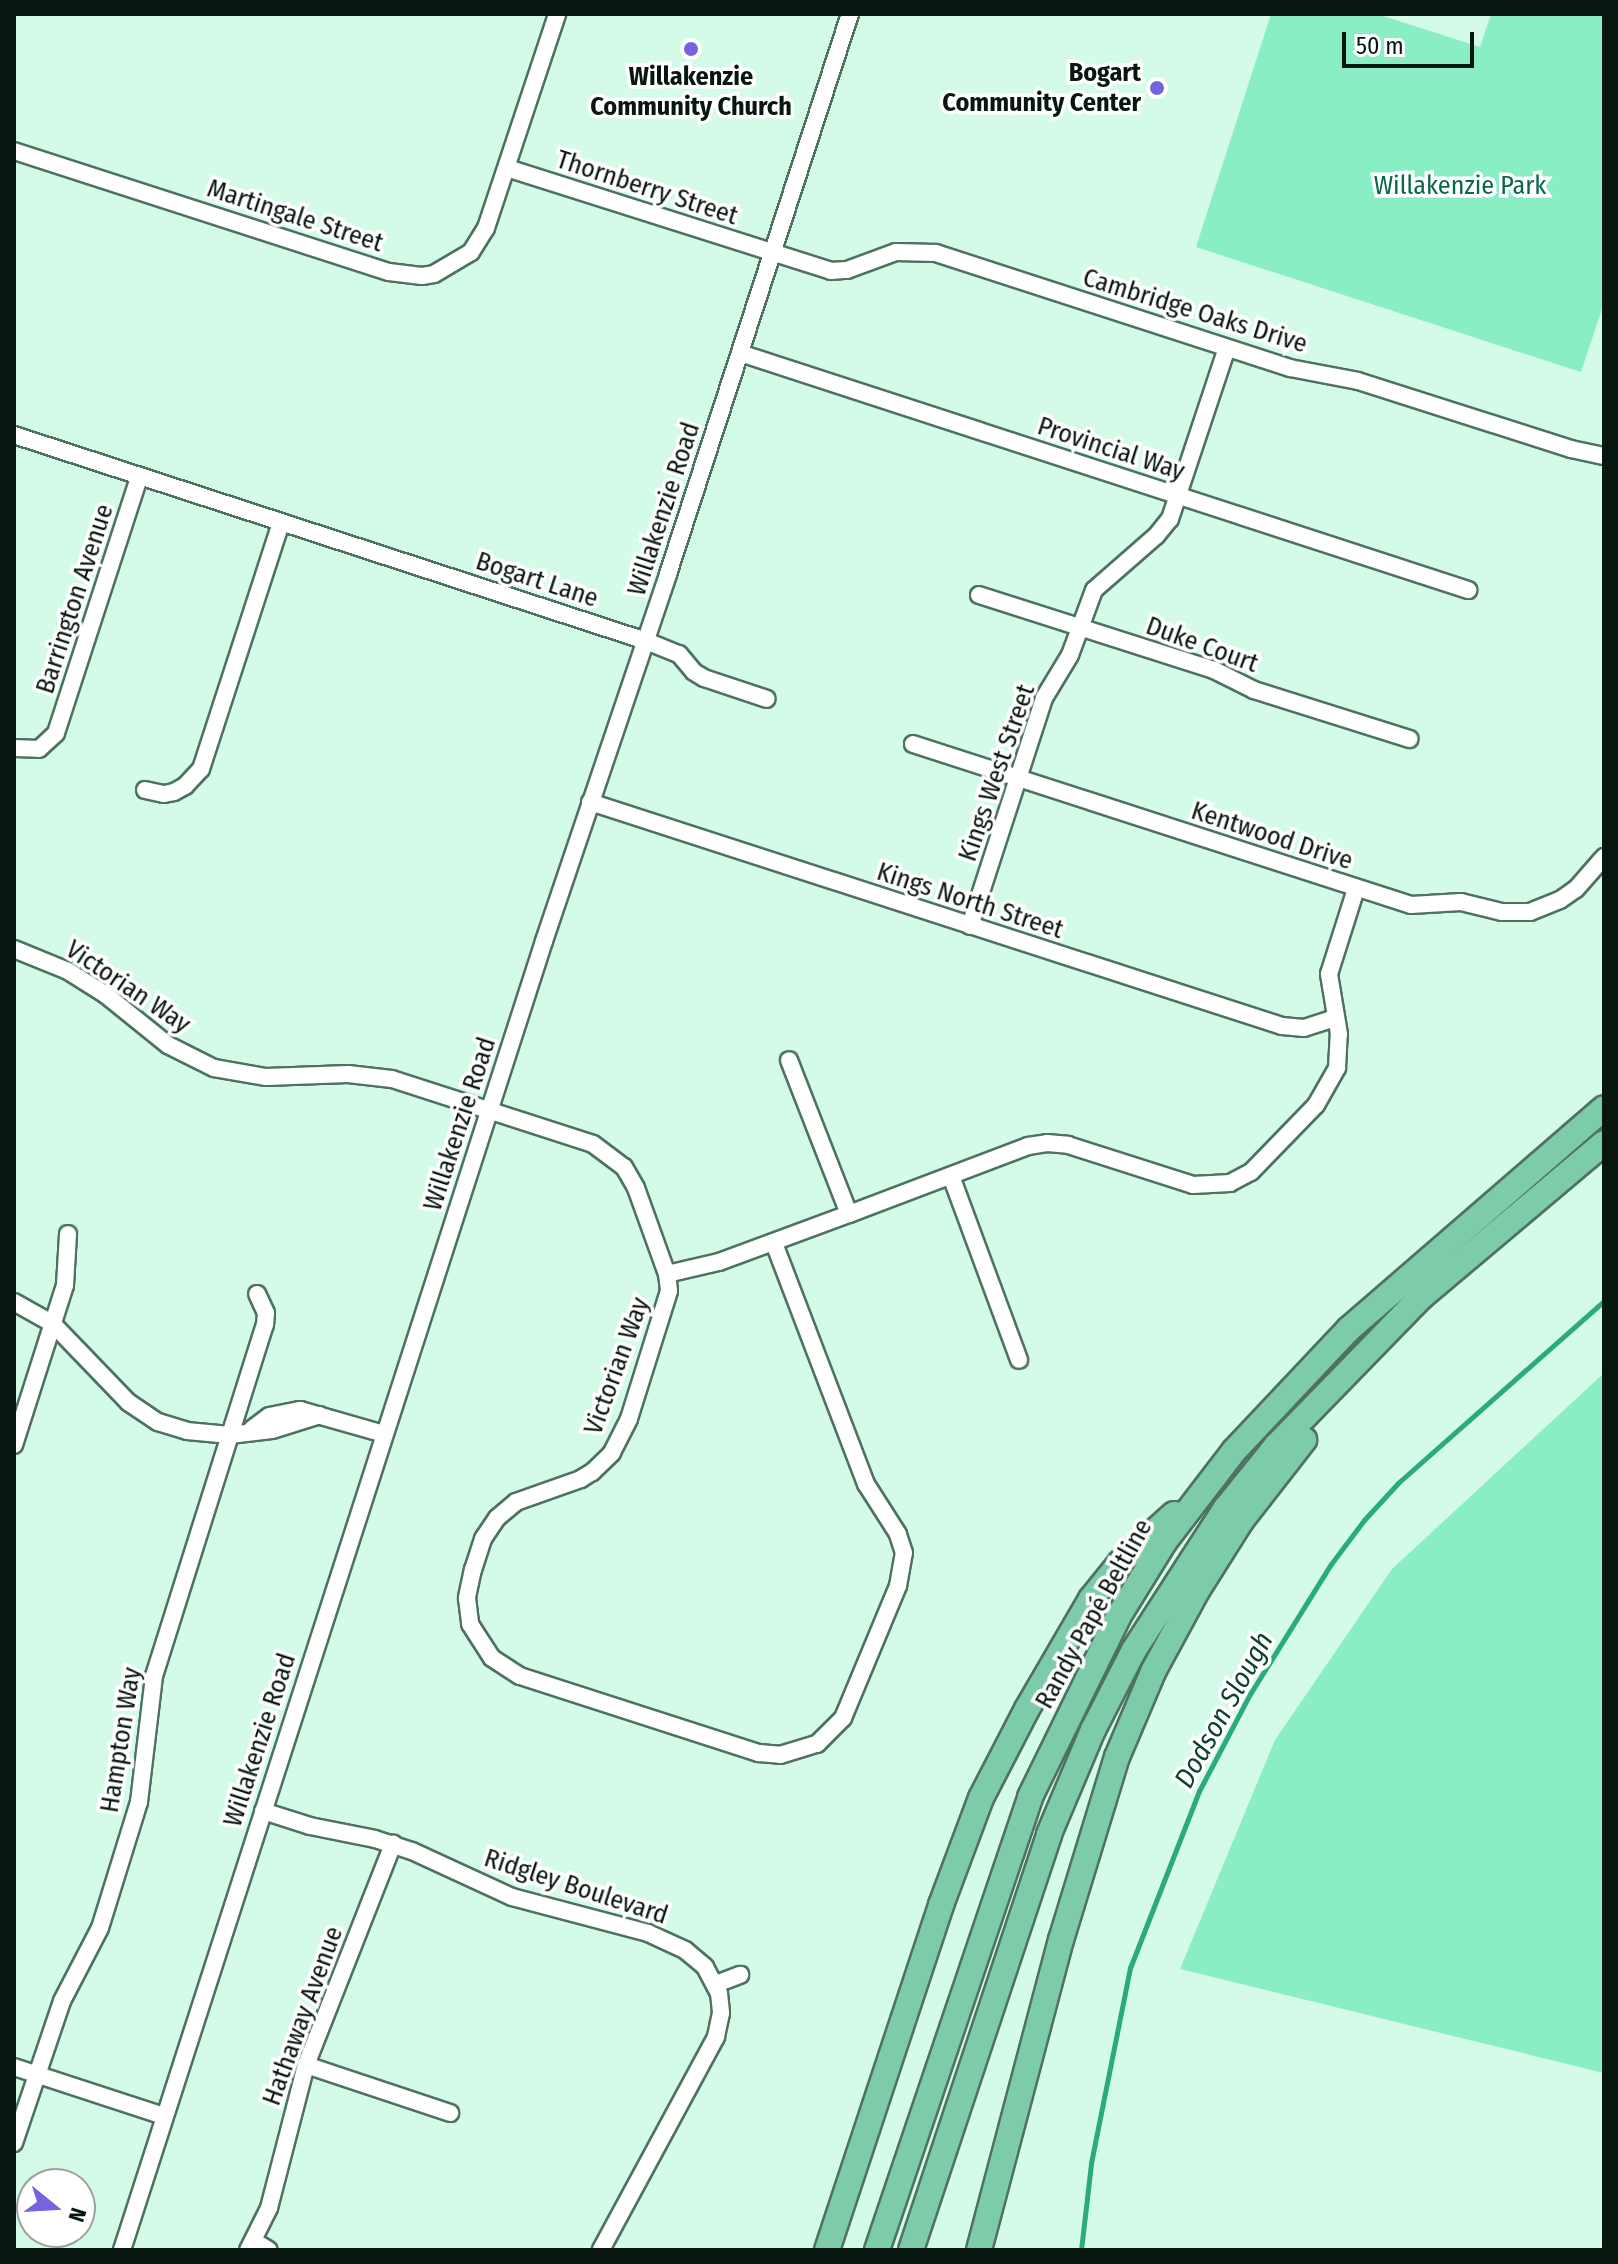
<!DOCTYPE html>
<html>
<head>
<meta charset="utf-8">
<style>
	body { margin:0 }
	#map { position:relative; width:1618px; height:2264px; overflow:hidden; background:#d4fae8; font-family:"Fira Sans Condensed",sans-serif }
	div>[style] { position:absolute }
	.green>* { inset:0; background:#89eec3 }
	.stream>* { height:5px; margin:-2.5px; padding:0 2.5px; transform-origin:2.5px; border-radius:2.5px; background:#2baa7e }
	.roads { filter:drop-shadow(2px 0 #4f7161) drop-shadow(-2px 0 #4f7161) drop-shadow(0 2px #4f7161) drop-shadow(0 -2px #4f7161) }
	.minor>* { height:16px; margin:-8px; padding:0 8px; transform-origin:8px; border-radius:8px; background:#fff }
	.highway>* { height:24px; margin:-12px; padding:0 12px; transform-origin:12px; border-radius:12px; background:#7dcca9 }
	.dots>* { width:22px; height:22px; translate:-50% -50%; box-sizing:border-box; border:4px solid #fff; border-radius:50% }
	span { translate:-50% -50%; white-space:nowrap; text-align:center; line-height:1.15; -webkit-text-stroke:7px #fff; paint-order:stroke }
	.poi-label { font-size:26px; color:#081610; font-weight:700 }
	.right { translate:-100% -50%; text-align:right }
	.park-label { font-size:26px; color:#0a684a }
	.street-label { font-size:26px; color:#081610 }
	.water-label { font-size:28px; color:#0e412e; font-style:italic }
	.frame { position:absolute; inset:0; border:16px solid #081610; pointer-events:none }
	.north { position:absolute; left:16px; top:2168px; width:80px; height:80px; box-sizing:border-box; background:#fff; border:2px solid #9ca29f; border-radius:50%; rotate:108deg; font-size:22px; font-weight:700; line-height:32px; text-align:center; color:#081610 }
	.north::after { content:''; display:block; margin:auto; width:28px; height:36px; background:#7663de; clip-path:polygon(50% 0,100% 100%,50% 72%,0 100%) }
	.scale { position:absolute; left:1342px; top:32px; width:132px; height:36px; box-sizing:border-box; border:4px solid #081610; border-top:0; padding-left:10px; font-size:24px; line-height:28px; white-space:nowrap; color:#081610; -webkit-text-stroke:6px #fff; paint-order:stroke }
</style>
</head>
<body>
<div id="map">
	<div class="green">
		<div style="clip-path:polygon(1271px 14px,1377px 14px,1480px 47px,1491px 14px,1604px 14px,1604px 303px,1581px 372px,1196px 247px)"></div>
		<div style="clip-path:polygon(1604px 1373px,1604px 2073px,1180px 1969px,1275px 1740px,1392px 1569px)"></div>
	</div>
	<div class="stream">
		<div style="left:1081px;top:2250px;width:88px;rotate:-83.4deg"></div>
		<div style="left:1091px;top:2163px;width:199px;rotate:-78.7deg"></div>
		<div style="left:1130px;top:1968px;width:190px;rotate:-68.7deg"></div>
		<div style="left:1199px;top:1791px;width:110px;rotate:-62.3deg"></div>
		<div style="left:1250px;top:1694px;width:153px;rotate:-58.1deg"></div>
		<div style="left:1331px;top:1564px;width:55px;rotate:-53.1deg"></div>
		<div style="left:1364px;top:1520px;width:50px;rotate:-47.4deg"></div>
		<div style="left:1398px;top:1483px;width:275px;rotate:-41.5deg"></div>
	</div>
	<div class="roads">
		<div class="minor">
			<div style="left:14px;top:151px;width:394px;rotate:17.9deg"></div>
			<div style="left:389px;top:272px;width:33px;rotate:7deg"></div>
			<div style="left:422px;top:276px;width:12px;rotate:-9deg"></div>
			<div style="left:434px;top:274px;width:43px;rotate:-30.7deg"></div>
			<div style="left:471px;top:252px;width:28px;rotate:-58deg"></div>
			<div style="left:486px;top:228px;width:225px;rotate:-71.6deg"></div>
			<div style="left:507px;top:168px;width:340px;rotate:17.6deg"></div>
			<div style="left:831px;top:271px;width:16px;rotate:-4deg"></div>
			<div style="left:847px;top:270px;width:52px;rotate:-20.2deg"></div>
			<div style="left:896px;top:252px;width:40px;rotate:1.4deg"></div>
			<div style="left:936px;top:253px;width:372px;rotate:18deg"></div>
			<div style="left:1290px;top:368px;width:69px;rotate:10.8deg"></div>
			<div style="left:1358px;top:381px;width:224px;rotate:17.7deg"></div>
			<div style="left:1571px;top:449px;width:34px;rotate:12deg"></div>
			<div style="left:740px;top:353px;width:766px;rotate:18.03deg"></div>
			<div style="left:14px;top:435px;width:665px;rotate:18.05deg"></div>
			<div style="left:646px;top:641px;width:35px;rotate:22deg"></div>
			<div style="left:679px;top:654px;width:23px;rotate:50deg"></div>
			<div style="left:694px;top:672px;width:12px;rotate:31deg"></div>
			<div style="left:704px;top:678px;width:66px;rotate:18.4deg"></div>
			<div style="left:979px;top:595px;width:247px;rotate:17.7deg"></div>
			<div style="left:1214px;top:670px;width:45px;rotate:26.6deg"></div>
			<div style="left:1254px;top:690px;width:163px;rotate:17.5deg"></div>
			<div style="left:913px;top:744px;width:523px;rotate:17.92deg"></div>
			<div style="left:1411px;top:905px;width:50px;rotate:-3.4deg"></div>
			<div style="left:1461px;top:902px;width:42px;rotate:13.7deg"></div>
			<div style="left:1502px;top:912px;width:28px"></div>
			<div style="left:1530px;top:912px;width:32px;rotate:-22deg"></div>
			<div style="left:1560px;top:900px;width:19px;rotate:-35deg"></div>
			<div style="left:1576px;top:889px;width:43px;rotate:-48.8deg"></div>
			<div style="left:14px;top:748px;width:25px;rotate:2deg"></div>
			<div style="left:39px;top:749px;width:23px;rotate:-43deg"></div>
			<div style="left:56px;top:733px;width:268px;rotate:-72deg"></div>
			<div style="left:145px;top:790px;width:19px;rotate:12deg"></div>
			<div style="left:164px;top:794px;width:10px;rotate:-11deg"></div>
			<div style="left:174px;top:792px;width:13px;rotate:-29deg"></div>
			<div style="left:185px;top:786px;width:23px;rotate:-47deg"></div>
			<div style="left:201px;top:769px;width:259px;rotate:-72deg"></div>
			<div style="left:590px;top:802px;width:727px;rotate:17.94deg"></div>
			<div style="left:1282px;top:1026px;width:22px;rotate:5deg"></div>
			<div style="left:1304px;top:1028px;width:33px;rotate:-18deg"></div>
			<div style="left:970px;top:926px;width:240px;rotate:-72deg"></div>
			<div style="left:1044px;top:698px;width:50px;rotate:-58.8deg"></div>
			<div style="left:1070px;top:655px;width:69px;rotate:-69.7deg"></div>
			<div style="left:1094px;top:590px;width:82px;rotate:-41.1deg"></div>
			<div style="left:1156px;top:536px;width:22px;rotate:-51deg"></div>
			<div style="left:1170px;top:519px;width:180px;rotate:-71.6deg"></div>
			<div style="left:14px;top:949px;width:58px;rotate:22.2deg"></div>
			<div style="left:68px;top:971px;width:45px;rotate:32.3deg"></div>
			<div style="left:106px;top:995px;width:80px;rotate:38.9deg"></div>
			<div style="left:168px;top:1045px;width:51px;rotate:26.6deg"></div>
			<div style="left:214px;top:1068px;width:53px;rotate:9.8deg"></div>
			<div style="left:266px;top:1077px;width:82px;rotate:-2.1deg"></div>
			<div style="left:348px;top:1074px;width:44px;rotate:6.5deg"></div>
			<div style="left:392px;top:1079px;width:211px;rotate:17.9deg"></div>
			<div style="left:593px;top:1144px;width:39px;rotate:37deg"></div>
			<div style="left:624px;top:1167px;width:24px;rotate:60deg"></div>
			<div style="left:636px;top:1188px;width:91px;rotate:70.2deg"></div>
			<div style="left:667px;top:1274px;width:17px;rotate:83deg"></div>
			<div style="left:669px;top:1291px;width:134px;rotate:107.4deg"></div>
			<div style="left:629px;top:1419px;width:38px;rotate:117deg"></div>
			<div style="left:612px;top:1453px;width:28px;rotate:136deg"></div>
			<div style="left:592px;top:1472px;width:13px;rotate:148deg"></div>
			<div style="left:581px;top:1479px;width:69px;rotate:160.5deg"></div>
			<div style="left:516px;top:1502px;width:25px;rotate:140deg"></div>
			<div style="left:497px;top:1518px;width:25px;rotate:124deg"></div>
			<div style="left:483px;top:1539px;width:32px;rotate:108deg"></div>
			<div style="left:473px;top:1569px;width:30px;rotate:102deg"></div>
			<div style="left:467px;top:1598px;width:26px;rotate:83deg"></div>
			<div style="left:470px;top:1624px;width:40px;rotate:57.1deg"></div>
			<div style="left:492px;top:1658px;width:33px;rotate:33deg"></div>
			<div style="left:520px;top:1676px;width:251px;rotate:17.9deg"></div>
			<div style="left:759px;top:1753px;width:21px;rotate:5deg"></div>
			<div style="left:780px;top:1755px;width:39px;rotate:-17deg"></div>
			<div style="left:817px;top:1744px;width:37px;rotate:-45deg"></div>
			<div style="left:843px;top:1718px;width:143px;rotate:-67.4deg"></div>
			<div style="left:898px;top:1586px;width:34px;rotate:-80deg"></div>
			<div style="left:904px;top:1553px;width:20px;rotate:-108deg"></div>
			<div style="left:898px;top:1534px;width:59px;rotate:-122.6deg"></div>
			<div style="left:866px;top:1484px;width:258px;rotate:-110.9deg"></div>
			<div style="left:951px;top:1176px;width:196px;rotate:69.7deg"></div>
			<div style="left:849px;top:1214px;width:191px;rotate:-20.8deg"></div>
			<div style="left:1028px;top:1146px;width:19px;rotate:-9deg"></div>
			<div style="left:1047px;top:1143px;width:21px;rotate:5deg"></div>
			<div style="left:1068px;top:1145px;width:131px;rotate:17.7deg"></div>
			<div style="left:1193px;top:1185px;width:37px;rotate:-3deg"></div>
			<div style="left:1230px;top:1183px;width:24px;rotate:-28deg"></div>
			<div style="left:1251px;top:1172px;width:93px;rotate:-45.9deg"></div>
			<div style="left:1316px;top:1105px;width:43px;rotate:-60.4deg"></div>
			<div style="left:1337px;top:1068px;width:34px;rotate:-87deg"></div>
			<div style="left:1339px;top:1034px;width:61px;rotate:-99.5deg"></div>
			<div style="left:1329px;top:974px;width:89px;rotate:-72.4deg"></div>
			<div style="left:667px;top:1274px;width:53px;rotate:-13deg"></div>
			<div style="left:719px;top:1262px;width:139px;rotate:-20.3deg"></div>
			<div style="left:849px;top:1214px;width:165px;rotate:-111.3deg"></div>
			<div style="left:14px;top:1302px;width:45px;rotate:29.4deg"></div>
			<div style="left:53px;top:1324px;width:108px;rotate:46.1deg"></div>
			<div style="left:128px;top:1402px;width:36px;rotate:34deg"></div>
			<div style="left:158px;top:1422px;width:30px;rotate:17deg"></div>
			<div style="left:187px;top:1431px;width:43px;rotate:5.3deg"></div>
			<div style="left:230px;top:1435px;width:42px;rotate:-6.8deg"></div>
			<div style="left:272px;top:1430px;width:50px;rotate:-17.4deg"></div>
			<div style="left:252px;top:1429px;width:21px;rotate:-37deg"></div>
			<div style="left:269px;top:1416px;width:32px;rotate:-11deg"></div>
			<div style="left:300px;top:1410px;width:87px;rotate:15.9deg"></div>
			<div style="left:14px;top:1445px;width:168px;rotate:-72.3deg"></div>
			<div style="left:65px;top:1285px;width:51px;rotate:-86.6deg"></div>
			<div style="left:263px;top:1811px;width:49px;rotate:17.7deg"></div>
			<div style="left:310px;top:1826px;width:66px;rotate:11.3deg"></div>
			<div style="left:375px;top:1839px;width:39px;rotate:18deg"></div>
			<div style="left:412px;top:1851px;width:110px;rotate:24.7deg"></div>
			<div style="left:512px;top:1897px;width:141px;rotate:14.8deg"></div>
			<div style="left:648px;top:1933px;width:41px;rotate:24.7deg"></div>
			<div style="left:685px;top:1950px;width:26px;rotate:40deg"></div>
			<div style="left:705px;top:1967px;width:30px;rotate:62deg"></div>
			<div style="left:719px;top:1993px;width:20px;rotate:84deg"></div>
			<div style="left:721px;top:2013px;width:25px;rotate:102deg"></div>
			<div style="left:716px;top:2037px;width:242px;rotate:118.4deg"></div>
			<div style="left:716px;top:1984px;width:26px;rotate:-21deg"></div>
			<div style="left:306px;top:2065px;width:152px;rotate:18.4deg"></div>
			<div style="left:14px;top:2067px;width:158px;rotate:18.1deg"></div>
			<div style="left:14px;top:2143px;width:150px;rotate:-71.3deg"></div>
			<div style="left:62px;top:2001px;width:82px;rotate:-62.5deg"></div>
			<div style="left:100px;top:1928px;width:132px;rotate:-72.8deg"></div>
			<div style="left:139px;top:1802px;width:127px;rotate:-83.2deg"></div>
			<div style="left:154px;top:1676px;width:368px;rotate:-72.5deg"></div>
			<div style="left:265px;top:1325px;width:12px;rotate:-85deg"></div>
			<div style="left:266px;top:1313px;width:21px;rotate:-115deg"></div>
			<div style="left:254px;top:2241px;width:17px;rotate:31deg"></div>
			<div style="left:122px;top:2250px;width:1375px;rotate:-72.13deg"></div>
			<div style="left:544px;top:941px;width:387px;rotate:-71.3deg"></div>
			<div style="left:668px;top:574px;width:589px;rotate:-72deg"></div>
			<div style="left:248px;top:2250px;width:47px;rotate:-63.4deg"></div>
			<div style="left:269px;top:2208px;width:148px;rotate:-75.5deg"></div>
			<div style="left:306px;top:2065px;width:238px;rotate:-68.5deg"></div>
		</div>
		<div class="highway">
			<div style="left:827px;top:2250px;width:363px;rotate:-71.7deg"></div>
			<div style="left:941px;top:1905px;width:114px;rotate:-69.5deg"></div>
			<div style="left:981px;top:1798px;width:100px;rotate:-62.7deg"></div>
			<div style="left:1027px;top:1709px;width:127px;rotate:-59.8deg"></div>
			<div style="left:1091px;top:1599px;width:46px;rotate:-51.1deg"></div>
			<div style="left:1120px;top:1563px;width:73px;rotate:-42.2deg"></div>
			<div style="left:877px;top:2250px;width:478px;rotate:-71.3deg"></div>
			<div style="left:1030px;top:1797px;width:200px;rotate:-63.9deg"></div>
			<div style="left:1118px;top:1617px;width:89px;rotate:-58.3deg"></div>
			<div style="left:1165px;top:1541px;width:113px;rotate:-52.5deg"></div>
			<div style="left:1234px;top:1451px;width:168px;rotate:-46.7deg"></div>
			<div style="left:1349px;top:1329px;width:337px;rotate:-40.9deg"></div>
			<div style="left:911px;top:2250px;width:438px;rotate:-71.6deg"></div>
			<div style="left:1049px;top:1834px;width:113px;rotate:-67.1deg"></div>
			<div style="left:1093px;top:1730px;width:90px;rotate:-62.9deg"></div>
			<div style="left:1134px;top:1650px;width:169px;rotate:-57.1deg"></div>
			<div style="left:1226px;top:1508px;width:80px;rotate:-51.1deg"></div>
			<div style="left:1276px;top:1446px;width:208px;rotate:-45.8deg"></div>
			<div style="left:1421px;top:1297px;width:239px;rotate:-40.1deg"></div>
			<div style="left:979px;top:2250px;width:321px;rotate:-75.2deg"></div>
			<div style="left:1061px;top:1940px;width:191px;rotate:-73deg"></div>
			<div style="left:1117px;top:1757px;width:95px;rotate:-67deg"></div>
			<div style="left:1154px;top:1670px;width:92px;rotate:-61.5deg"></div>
			<div style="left:1198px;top:1589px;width:80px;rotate:-57.7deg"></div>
			<div style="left:1241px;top:1521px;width:103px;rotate:-52.1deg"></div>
		</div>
	</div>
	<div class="dots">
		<div style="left:691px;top:49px;background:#7663de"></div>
		<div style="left:1157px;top:88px;background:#7663de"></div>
	</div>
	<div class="poi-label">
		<span class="right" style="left:1141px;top:88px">Bogart<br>Community Center</span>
		<span style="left:691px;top:92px">Willakenzie<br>Community Church</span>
	</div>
	<div class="park-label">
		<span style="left:1460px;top:186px">Willakenzie Park</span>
	</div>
	<div class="street-label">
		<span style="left:647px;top:188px;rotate:18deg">Thornberry Street</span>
		<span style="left:295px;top:216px;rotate:18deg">Martingale Street</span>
		<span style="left:1195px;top:311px;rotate:17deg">Cambridge Oaks Drive</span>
		<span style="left:1111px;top:449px;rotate:18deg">Provincial Way</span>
		<span style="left:664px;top:509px;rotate:-72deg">Willakenzie Road</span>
		<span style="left:537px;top:580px;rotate:18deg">Bogart Lane</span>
		<span style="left:75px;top:599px;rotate:-72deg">Barrington Avenue</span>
		<span style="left:1202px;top:645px;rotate:20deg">Duke Court</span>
		<span style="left:997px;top:773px;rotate:-71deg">Kings West Street</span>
		<span style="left:1272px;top:836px;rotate:18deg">Kentwood Drive</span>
		<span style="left:970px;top:901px;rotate:18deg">Kings North Street</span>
		<span style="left:128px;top:987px;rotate:34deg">Victorian Way</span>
		<span style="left:460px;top:1124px;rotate:-72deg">Willakenzie Road</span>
		<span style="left:617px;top:1366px;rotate:-70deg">Victorian Way</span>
		<span style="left:1094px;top:1614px;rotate:-61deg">Randy Papé Beltline</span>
		<span style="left:121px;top:1740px;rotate:-81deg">Hampton Way</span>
		<span style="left:260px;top:1740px;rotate:-72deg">Willakenzie Road</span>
		<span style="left:576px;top:1887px;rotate:18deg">Ridgley Boulevard</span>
		<span style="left:303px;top:2016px;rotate:-70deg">Hathaway Avenue</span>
	</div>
	<div class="water-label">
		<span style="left:1224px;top:1710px;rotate:-61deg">Dodson Slough</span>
	</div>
	<div class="frame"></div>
	<div class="north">N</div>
	<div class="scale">50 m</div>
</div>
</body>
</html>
